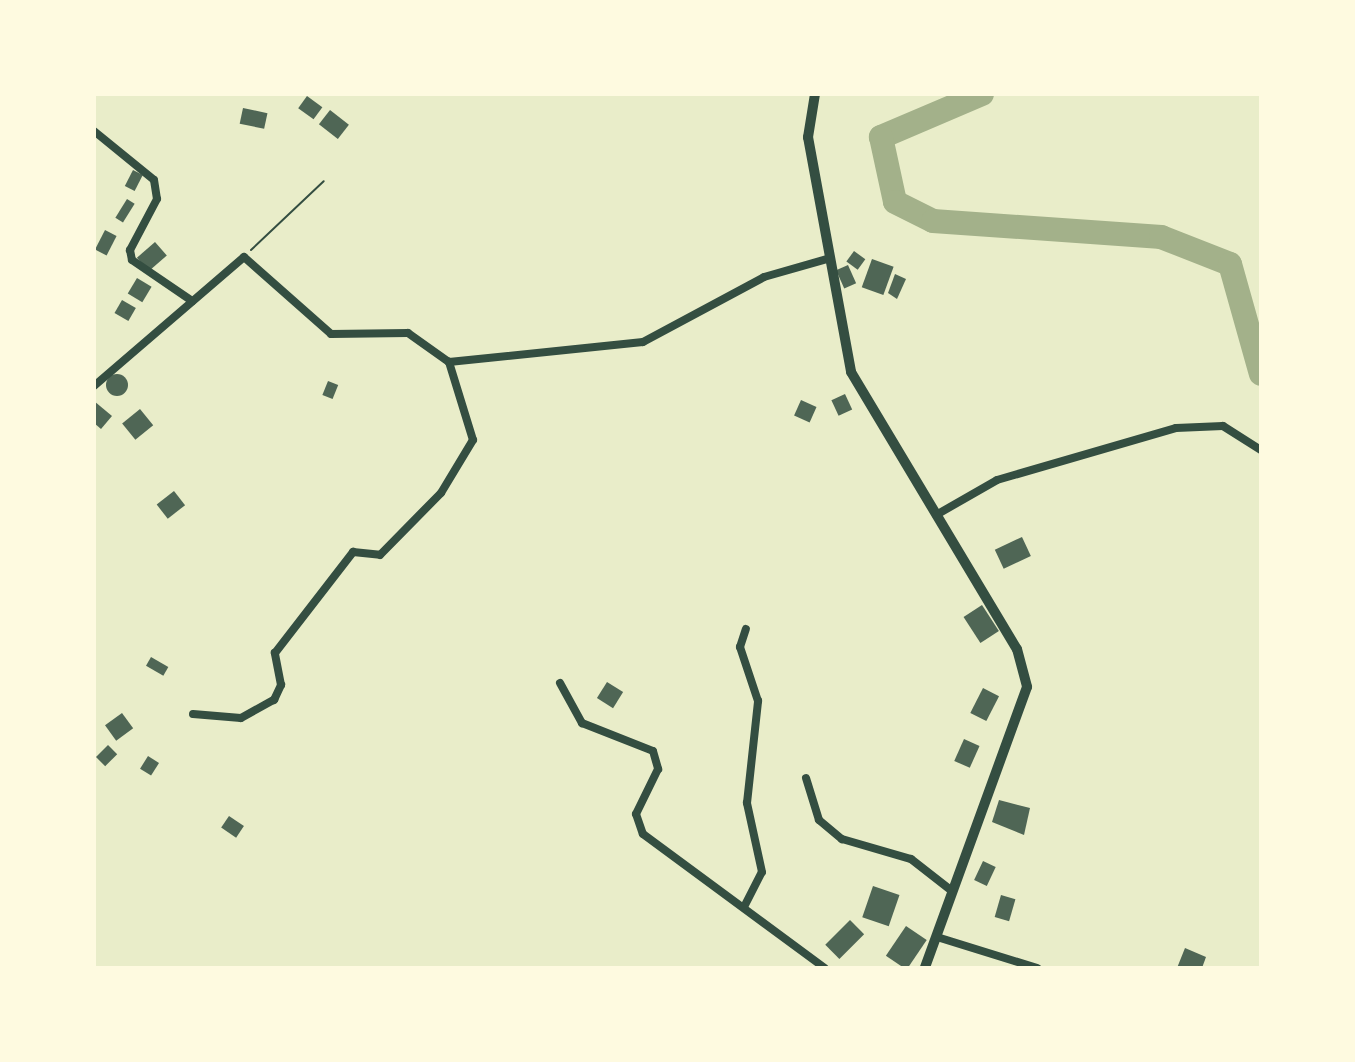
<!DOCTYPE html>
<html>
<head>
<meta charset="utf-8">
<style>
	body { margin:0 }
	#map { position:relative; width:1355px; height:1062px; overflow:hidden; background:#e9edc9; font-family:"Alegreya Sans",sans-serif }
	div>[style] { position:absolute }
	.river>* { height:24px; margin:-12px; padding:0 12px; transform-origin:12px; border-radius:12px; background:#a3b18a }
	.building>* { inset:0; background:#4f6655; transform-origin:0 0 }
	.round { border-radius:50% }
	.path>* { height:2px; margin:-1px; padding:0 1px; transform-origin:1px; border-radius:1px; background:#344e41 }
	.minor>* { height:8px; margin:-4px; padding:0 4px; transform-origin:4px; border-radius:4px; background:#344e41 }
	.tertiary>* { height:10px; margin:-5px; padding:0 5px; transform-origin:5px; border-radius:5px; background:#344e41 }
	span { translate:-50% -50%; white-space:nowrap; text-align:center; line-height:1.15; -webkit-text-stroke:8px #fefae0; paint-order:stroke }
	.frame { position:absolute; inset:0; border:96px solid #fefae0; pointer-events:none }
</style>
</head>
<body>
<div id="map">
	<div class="river">
		<div style="left:982px;top:94px;width:110px;rotate:156.9deg"></div>
		<div style="left:881px;top:137px;width:66px;rotate:77.8deg"></div>
		<div style="left:895px;top:202px;width:42px;rotate:26.6deg"></div>
		<div style="left:933px;top:221px;width:229px;rotate:4deg"></div>
		<div style="left:1161px;top:237px;width:74px;rotate:21.4deg"></div>
		<div style="left:1230px;top:264px;width:114px;rotate:74.3deg"></div>
	</div>
	<div class="building">
		<div style="left:307px;top:96px;width:19px;height:15px;rotate:36deg"></div>
		<div style="left:243px;top:108px;width:25px;height:16px;rotate:12deg"></div>
		<div style="left:330px;top:110px;width:24px;height:18px;rotate:38deg"></div>
		<div style="left:133px;top:170px;width:11px;height:18px;rotate:27deg"></div>
		<div style="left:127px;top:199px;width:9px;height:22px;rotate:32deg"></div>
		<div style="left:105px;top:230px;width:13px;height:22px;rotate:27deg"></div>
		<div style="left:155px;top:242px;width:18px;height:24px;rotate:49deg"></div>
		<div style="left:854px;top:251px;width:14px;height:13px;rotate:36deg"></div>
		<div style="left:872px;top:259px;width:23px;height:30px;rotate:20deg"></div>
		<div style="left:848px;top:265px;width:20px;height:13px;rotate:66deg"></div>
		<div style="clip-path:polygon(895px 274px,906px 279px,897px 299px,888px 293px)"></div>
		<div style="left:137px;top:278px;width:17px;height:18px;rotate:31deg"></div>
		<div style="left:122px;top:300px;width:16px;height:15px;rotate:30deg"></div>
		<div class="round" style="left:106px;top:374px;width:22px;height:22px"></div>
		<div style="left:328px;top:381px;width:11px;height:15px;rotate:22deg"></div>
		<div style="left:845px;top:394px;width:17px;height:15px;rotate:65deg"></div>
		<div style="left:801px;top:400px;width:17px;height:17px;rotate:24deg"></div>
		<div style="clip-path:polygon(94px 401px,112px 416px,101px 429px,94px 423px)"></div>
		<div style="left:140px;top:409px;width:21px;height:23px;rotate:51deg"></div>
		<div style="left:174px;top:491px;width:18px;height:22px;rotate:52deg"></div>
		<div style="left:1022px;top:537px;width:21px;height:30px;rotate:65deg"></div>
		<div style="left:982px;top:605px;width:31px;height:22px;rotate:57deg"></div>
		<div style="left:151px;top:657px;width:20px;height:10px;rotate:30deg"></div>
		<div style="left:607px;top:682px;width:19px;height:19px;rotate:32deg"></div>
		<div style="left:983px;top:688px;width:18px;height:28px;rotate:27deg"></div>
		<div style="left:122px;top:713px;width:19px;height:21px;rotate:54deg"></div>
		<div style="left:964px;top:739px;width:17px;height:24px;rotate:24deg"></div>
		<div style="left:108px;top:745px;width:13px;height:17px;rotate:45deg"></div>
		<div style="left:148px;top:756px;width:13px;height:15px;rotate:32deg"></div>
		<div style="clip-path:polygon(999px 800px,1030px 808px,1024px 835px,992px 822px)"></div>
		<div style="left:229px;top:816px;width:18px;height:14px;rotate:34deg"></div>
		<div style="left:983px;top:861px;width:14px;height:21px;rotate:25deg"></div>
		<div style="left:873px;top:886px;width:28px;height:33px;rotate:19deg"></div>
		<div style="left:1001px;top:895px;width:15px;height:23px;rotate:16deg"></div>
		<div style="left:850px;top:920px;width:20px;height:35px;rotate:45deg"></div>
		<div style="left:906px;top:926px;width:25px;height:36px;rotate:34deg"></div>
		<div style="clip-path:polygon(1185px 948px,1206px 957px,1202px 968px,1177px 968px)"></div>
	</div>
	<div class="path">
		<div style="left:251px;top:250px;width:100px;rotate:-43.4deg"></div>
	</div>
	<div class="minor">
		<div style="left:94px;top:131px;width:77px;rotate:39.2deg"></div>
		<div style="left:154px;top:180px;width:19px;rotate:81deg"></div>
		<div style="left:157px;top:199px;width:58px;rotate:117.9deg"></div>
		<div style="left:130px;top:250px;width:10px;rotate:79deg"></div>
		<div style="left:132px;top:260px;width:73px;rotate:34.3deg"></div>
		<div style="left:94px;top:386px;width:198px;rotate:-40.7deg"></div>
		<div style="left:244px;top:257px;width:116px;rotate:41.5deg"></div>
		<div style="left:331px;top:334px;width:77px;rotate:-0.7deg"></div>
		<div style="left:408px;top:333px;width:50px;rotate:35.3deg"></div>
		<div style="left:449px;top:362px;width:195px;rotate:-5.9deg"></div>
		<div style="left:643px;top:342px;width:137px;rotate:-28.2deg"></div>
		<div style="left:764px;top:277px;width:66px;rotate:-15.9deg"></div>
		<div style="left:936px;top:515px;width:70px;rotate:-29.8deg"></div>
		<div style="left:997px;top:480px;width:186px;rotate:-16.2deg"></div>
		<div style="left:1176px;top:428px;width:47px;rotate:-2.4deg"></div>
		<div style="left:1223px;top:426px;width:45px;rotate:32.3deg"></div>
		<div style="left:560px;top:683px;width:46px;rotate:61.2deg"></div>
		<div style="left:582px;top:723px;width:76px;rotate:21.5deg"></div>
		<div style="left:653px;top:751px;width:19px;rotate:74deg"></div>
		<div style="left:658px;top:769px;width:50px;rotate:116.1deg"></div>
		<div style="left:636px;top:814px;width:21px;rotate:71deg"></div>
		<div style="left:643px;top:834px;width:226px;rotate:36.4deg"></div>
		<div style="left:193px;top:714px;width:48px;rotate:4.8deg"></div>
		<div style="left:241px;top:718px;width:38px;rotate:-29deg"></div>
		<div style="left:274px;top:700px;width:17px;rotate:-65deg"></div>
		<div style="left:281px;top:685px;width:33px;rotate:-101deg"></div>
		<div style="left:275px;top:653px;width:128px;rotate:-52.3deg"></div>
		<div style="left:353px;top:552px;width:27px;rotate:6deg"></div>
		<div style="left:380px;top:555px;width:87px;rotate:-45.5deg"></div>
		<div style="left:441px;top:493px;width:62px;rotate:-58.9deg"></div>
		<div style="left:473px;top:440px;width:82px;rotate:-107.1deg"></div>
		<div style="left:806px;top:778px;width:44px;rotate:72.8deg"></div>
		<div style="left:819px;top:820px;width:30px;rotate:40deg"></div>
		<div style="left:842px;top:839px;width:72px;rotate:16.2deg"></div>
		<div style="left:911px;top:859px;width:52px;rotate:38deg"></div>
		<div style="left:744px;top:907px;width:39px;rotate:-63deg"></div>
		<div style="left:762px;top:872px;width:71px;rotate:-102.3deg"></div>
		<div style="left:747px;top:803px;width:103px;rotate:-83.8deg"></div>
		<div style="left:758px;top:701px;width:57px;rotate:-108.4deg"></div>
		<div style="left:740px;top:647px;width:19px;rotate:-72deg"></div>
		<div style="left:937px;top:937px;width:105px;rotate:17.2deg"></div>
	</div>
	<div class="tertiary">
		<div style="left:815px;top:94px;width:44px;rotate:99.2deg"></div>
		<div style="left:808px;top:137px;width:239px;rotate:79.6deg"></div>
		<div style="left:851px;top:372px;width:323px;rotate:59.1deg"></div>
		<div style="left:1017px;top:649px;width:39px;rotate:75deg"></div>
		<div style="left:1027px;top:687px;width:299px;rotate:110deg"></div>
	</div>
	<div class="frame"></div>
</div>
</body>
</html>
